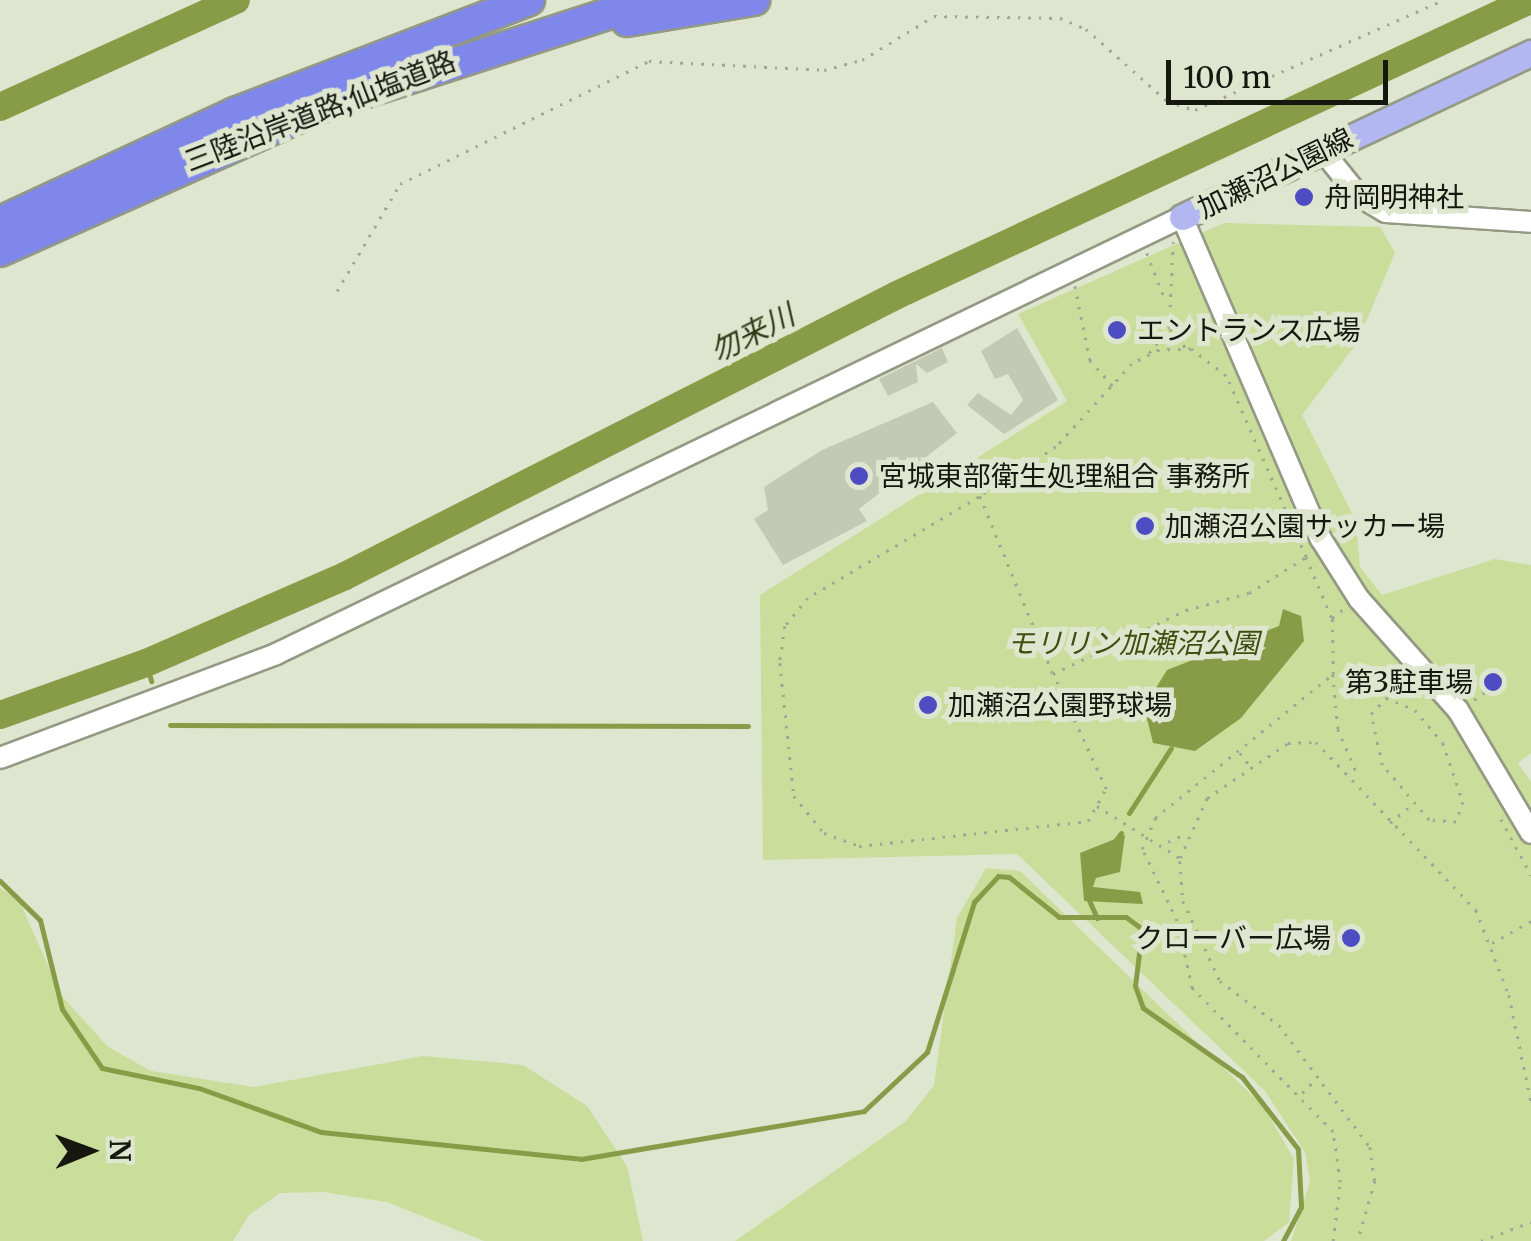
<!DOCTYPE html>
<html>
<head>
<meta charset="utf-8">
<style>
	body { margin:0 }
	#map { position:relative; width:1531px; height:1241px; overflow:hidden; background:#dfe6cf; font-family:Merriweather,"Noto Sans JP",serif }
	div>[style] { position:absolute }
	.green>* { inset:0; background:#cbdd9b }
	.water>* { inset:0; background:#889c48 }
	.stream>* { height:5px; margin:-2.5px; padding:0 2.5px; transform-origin:2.5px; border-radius:2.5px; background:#889c48 }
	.river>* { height:28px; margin:-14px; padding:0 14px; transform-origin:14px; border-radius:14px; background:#889c48 }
	.building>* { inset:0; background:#c3cab3 }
	.path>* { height:2.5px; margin-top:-1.25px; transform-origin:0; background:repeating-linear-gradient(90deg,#a1a694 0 2.5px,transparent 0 10.5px) }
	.roads { filter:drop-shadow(2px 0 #939983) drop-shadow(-2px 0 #939983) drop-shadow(0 2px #939983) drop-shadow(0 -2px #939983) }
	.minor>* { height:20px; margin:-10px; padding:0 10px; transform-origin:10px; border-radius:10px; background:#fff }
	.major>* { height:25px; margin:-12.5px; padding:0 12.5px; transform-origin:12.5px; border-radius:12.5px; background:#b2b7f2 }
	.highway>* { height:30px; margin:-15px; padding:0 15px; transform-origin:15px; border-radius:15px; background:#7f87ea }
	.dots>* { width:28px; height:28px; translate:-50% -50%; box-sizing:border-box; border:5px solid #dfe6cf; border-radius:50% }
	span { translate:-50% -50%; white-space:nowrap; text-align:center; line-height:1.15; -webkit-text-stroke:10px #dfe6cf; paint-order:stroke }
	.street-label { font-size:28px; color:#161810 }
	.poi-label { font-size:28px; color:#161810 }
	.left { translate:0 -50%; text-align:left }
	.right { translate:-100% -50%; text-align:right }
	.park-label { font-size:28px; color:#414e0f; font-style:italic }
	.water-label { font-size:30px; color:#323b17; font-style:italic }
	.north { position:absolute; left:40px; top:1101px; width:100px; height:100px; -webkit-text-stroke:8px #dfe6cf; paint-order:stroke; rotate:89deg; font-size:28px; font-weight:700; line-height:40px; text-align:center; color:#161810 }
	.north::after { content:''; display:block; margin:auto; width:35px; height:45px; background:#161810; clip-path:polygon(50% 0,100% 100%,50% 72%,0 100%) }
	.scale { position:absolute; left:1166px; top:60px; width:222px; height:45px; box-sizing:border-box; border:5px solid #161810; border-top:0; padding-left:12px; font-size:30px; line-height:35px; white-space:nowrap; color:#161810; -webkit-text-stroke:8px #dfe6cf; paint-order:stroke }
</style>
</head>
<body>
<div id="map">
	<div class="green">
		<div style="clip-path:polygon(1224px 223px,1380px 227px,1395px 253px,1357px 343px,1302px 415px,1356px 521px,1360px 567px,1382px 595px,1495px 559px,1531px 565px,1531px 753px,1518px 763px,1531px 782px,1531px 1241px,1291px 1241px,1310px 1182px,1305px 1152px,1265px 1091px,1017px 854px,763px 860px,760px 595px,1067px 401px,1018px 314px)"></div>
		<div style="clip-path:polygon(986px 868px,1020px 871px,1263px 1106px,1294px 1159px,1289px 1222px,1264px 1241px,735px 1241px,906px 1121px,934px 1085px,957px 918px)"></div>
		<div style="clip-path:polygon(0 888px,19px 900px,61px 995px,108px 1047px,151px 1071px,254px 1087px,423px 1056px,523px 1065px,587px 1106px,627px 1166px,643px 1241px,484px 1241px,387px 1202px,323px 1192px,280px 1193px,249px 1215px,233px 1241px,0 1241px)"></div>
	</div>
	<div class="water">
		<div style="clip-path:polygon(1283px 609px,1301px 616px,1304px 641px,1241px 718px,1195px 751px,1153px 743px,1144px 707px,1167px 670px,1279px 626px)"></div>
		<div style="clip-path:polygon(1125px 835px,1120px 872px,1096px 878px,1093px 887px,1140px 892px,1143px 904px,1084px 901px,1080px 853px)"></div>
	</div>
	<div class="stream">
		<div style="left:146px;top:663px;width:19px;rotate:74deg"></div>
		<div style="left:170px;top:725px;width:578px;rotate:0.1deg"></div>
		<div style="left:1129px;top:813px;width:77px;rotate:-57.1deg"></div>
		<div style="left:1112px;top:845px;width:15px;rotate:-53deg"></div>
		<div style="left:0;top:881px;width:56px;rotate:44.3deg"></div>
		<div style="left:40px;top:920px;width:92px;rotate:76.1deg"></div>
		<div style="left:62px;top:1009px;width:71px;rotate:55.9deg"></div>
		<div style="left:102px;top:1068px;width:99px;rotate:11.7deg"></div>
		<div style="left:199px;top:1088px;width:130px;rotate:19.8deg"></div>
		<div style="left:321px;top:1132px;width:261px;rotate:5.9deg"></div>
		<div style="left:581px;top:1159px;width:287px;rotate:-9.6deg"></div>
		<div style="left:864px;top:1111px;width:86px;rotate:-43.1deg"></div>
		<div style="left:927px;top:1052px;width:157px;rotate:-72.6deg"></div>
		<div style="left:974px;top:902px;width:35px;rotate:-47deg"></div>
		<div style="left:998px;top:876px;width:11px;rotate:5deg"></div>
		<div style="left:1009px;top:877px;width:64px;rotate:38.7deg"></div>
		<div style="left:1059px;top:917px;width:67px"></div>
		<div style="left:1126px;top:917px;width:20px;rotate:37deg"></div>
		<div style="left:1142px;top:929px;width:57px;rotate:97deg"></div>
		<div style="left:1135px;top:986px;width:23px;rotate:70deg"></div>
		<div style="left:1143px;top:1008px;width:121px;rotate:34.9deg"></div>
		<div style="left:1242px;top:1077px;width:91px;rotate:52.1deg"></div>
		<div style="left:1298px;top:1149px;width:58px;rotate:87deg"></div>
		<div style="left:1301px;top:1207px;width:38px;rotate:118deg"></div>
		<div style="left:1088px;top:898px;width:22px;rotate:66deg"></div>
	</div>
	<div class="river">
		<div style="left:0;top:107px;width:259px;rotate:-24.4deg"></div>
		<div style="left:0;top:715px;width:155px;rotate:-19.6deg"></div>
		<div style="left:146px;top:663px;width:217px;rotate:-23.6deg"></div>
		<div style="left:345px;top:576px;width:619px;rotate:-26.98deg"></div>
		<div style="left:897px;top:295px;width:698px;rotate:-24.99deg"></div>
	</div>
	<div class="building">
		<div style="clip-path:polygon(1017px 328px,1058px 400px,1004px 434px,967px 405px,978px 393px,1011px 415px,1023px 400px,1008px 374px,995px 379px,981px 351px)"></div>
		<div style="clip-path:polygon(942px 348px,948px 362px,927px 373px,916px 364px,918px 382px,888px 396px,879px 379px)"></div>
		<div style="clip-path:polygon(933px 402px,957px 433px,859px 509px,867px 521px,783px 565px,754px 519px,768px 510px,764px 487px,822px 450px)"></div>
	</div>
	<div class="path">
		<div style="left:1147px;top:253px;width:47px;rotate:68.9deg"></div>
		<div style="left:1075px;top:286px;width:76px;rotate:78.5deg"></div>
		<div style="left:1090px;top:360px;width:35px;rotate:49deg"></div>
		<div style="left:337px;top:291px;width:124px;rotate:-59.5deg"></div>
		<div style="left:400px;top:184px;width:278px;rotate:-26.3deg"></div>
		<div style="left:649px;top:61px;width:175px;rotate:2.9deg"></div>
		<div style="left:824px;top:70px;width:39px;rotate:-15deg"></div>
		<div style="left:862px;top:60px;width:84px;rotate:-31.4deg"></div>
		<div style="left:934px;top:16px;width:126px;rotate:0.9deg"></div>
		<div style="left:1060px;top:18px;width:28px;rotate:23deg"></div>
		<div style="left:1086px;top:29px;width:108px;rotate:41.6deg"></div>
		<div style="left:1167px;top:101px;width:29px;rotate:18deg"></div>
		<div style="left:1195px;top:110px;width:271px;rotate:-23.9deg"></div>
		<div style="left:1170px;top:329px;width:26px;rotate:50deg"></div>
		<div style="left:1149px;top:353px;width:32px;rotate:-51deg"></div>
		<div style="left:1169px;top:328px;width:86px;rotate:-87.3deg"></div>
		<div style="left:979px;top:497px;width:199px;rotate:149.4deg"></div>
		<div style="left:808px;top:598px;width:36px;rotate:129deg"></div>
		<div style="left:785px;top:626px;width:37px;rotate:98deg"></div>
		<div style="left:780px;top:663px;width:134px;rotate:84deg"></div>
		<div style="left:794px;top:796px;width:48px;rotate:51deg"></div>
		<div style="left:824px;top:833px;width:37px;rotate:20deg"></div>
		<div style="left:859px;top:846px;width:230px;rotate:-6.2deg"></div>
		<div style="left:1088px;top:821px;width:37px;rotate:-61deg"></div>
		<div style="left:1106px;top:789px;width:127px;rotate:-114.7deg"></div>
		<div style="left:1306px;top:557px;width:198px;rotate:-113.8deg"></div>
		<div style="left:1226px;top:376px;width:44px;rotate:-142.4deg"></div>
		<div style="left:1191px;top:349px;width:32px;rotate:178deg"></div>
		<div style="left:1159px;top:350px;width:30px;rotate:153deg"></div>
		<div style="left:1132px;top:364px;width:113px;rotate:132.5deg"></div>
		<div style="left:1056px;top:447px;width:90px;rotate:147.2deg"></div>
		<div style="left:980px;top:496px;width:192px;rotate:67.7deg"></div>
		<div style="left:1053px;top:674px;width:148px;rotate:-25.7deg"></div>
		<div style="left:1186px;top:610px;width:65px;rotate:-15.1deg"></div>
		<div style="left:1249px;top:593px;width:67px;rotate:-32.3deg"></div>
		<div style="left:1306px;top:557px;width:66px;rotate:66.9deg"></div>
		<div style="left:1333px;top:674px;width:55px;rotate:84.8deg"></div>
		<div style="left:1338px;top:729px;width:51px;rotate:66.9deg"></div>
		<div style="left:1386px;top:698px;width:31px;rotate:22deg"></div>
		<div style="left:1415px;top:710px;width:43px;rotate:49.7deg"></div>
		<div style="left:1443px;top:743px;width:62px;rotate:71.3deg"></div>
		<div style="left:1463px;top:802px;width:21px;rotate:109deg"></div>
		<div style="left:1456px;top:822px;width:27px;rotate:-176deg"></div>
		<div style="left:1429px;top:820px;width:72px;rotate:-130.5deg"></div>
		<div style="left:1382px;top:765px;width:52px;rotate:-102.2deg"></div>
		<div style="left:1371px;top:714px;width:22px;rotate:-47deg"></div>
		<div style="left:1474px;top:700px;width:14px;rotate:-36deg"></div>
		<div style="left:1240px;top:753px;width:16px;rotate:52deg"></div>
		<div style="left:1097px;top:806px;width:98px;rotate:32.1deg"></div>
		<div style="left:1180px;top:858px;width:66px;rotate:-65.8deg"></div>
		<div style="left:1207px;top:798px;width:98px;rotate:-34.2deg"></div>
		<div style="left:1288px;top:743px;width:28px;rotate:-2deg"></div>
		<div style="left:1316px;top:742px;width:232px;rotate:46.4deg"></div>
		<div style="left:1476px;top:910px;width:91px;rotate:68.8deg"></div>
		<div style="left:1509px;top:995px;width:108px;rotate:78.3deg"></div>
		<div style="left:1501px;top:819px;width:64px;rotate:61.8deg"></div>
		<div style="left:1390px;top:823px;width:26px;rotate:-40deg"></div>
		<div style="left:1168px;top:842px;width:17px;rotate:-25deg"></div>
		<div style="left:1180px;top:861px;width:40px;rotate:85.7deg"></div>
		<div style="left:1183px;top:901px;width:88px;rotate:65.2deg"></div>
		<div style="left:1220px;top:981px;width:74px;rotate:36.7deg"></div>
		<div style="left:1279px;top:1025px;width:152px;rotate:53.3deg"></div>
		<div style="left:1370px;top:1147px;width:34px;rotate:82deg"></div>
		<div style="left:1375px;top:1181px;width:62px;rotate:105.8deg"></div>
		<div style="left:1492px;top:943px;width:45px;rotate:-29.4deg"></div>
		<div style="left:1302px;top:1093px;width:16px;rotate:-45deg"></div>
		<div style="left:1333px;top:1241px;width:59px;rotate:-83.2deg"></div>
		<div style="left:1340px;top:1182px;width:50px;rotate:-98deg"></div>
		<div style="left:1333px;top:1132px;width:202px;rotate:-134.4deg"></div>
		<div style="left:1192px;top:988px;width:69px;rotate:-102.6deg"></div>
		<div style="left:1177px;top:921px;width:80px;rotate:-115.9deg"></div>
		<div style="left:1142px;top:849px;width:34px;rotate:-67deg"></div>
		<div style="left:1155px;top:818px;width:229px;rotate:-39deg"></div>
		<div style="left:1333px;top:674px;width:56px;rotate:-91deg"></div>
		<div style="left:1332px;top:618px;width:16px;rotate:-38deg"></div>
		<div style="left:1481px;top:1241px;width:53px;rotate:-20.8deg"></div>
	</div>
	<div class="roads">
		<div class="minor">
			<div style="left:1322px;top:150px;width:59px;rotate:51.2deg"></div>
			<div style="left:1359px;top:196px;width:31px;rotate:31deg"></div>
			<div style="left:1386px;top:212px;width:145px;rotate:3.9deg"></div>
			<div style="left:0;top:758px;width:295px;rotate:-20.6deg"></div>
			<div style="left:276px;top:654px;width:1006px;rotate:-25.75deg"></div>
			<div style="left:1182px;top:217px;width:351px;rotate:66.7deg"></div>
			<div style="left:1321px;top:539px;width:71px;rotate:57.7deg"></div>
			<div style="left:1359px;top:599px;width:149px;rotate:48.3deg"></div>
			<div style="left:1458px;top:710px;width:143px;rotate:59.3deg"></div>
		</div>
		<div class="major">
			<div style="left:1182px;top:217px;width:386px;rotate:-25.2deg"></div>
		</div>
		<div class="highway">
			<div style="left:627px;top:21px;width:129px;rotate:-9.4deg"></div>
			<div style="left:0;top:222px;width:259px;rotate:-24.9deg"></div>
			<div style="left:235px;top:113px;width:315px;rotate:-21deg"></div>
			<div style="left:0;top:251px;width:357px;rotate:-24.1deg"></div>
			<div style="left:326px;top:105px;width:342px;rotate:-17.9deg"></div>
		</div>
	</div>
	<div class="dots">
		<div style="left:1304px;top:197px;background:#4d4cc2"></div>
		<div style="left:1117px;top:330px;background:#4d4cc2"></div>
		<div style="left:859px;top:476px;background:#4d4cc2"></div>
		<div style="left:1145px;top:526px;background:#4d4cc2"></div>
		<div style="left:1493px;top:682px;background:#4d4cc2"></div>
		<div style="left:928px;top:705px;background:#4d4cc2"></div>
		<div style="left:1351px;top:938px;background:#4d4cc2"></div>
	</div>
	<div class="street-label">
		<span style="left:320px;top:111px;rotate:-21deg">三陸沿岸道路;仙塩道路</span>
		<span style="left:1275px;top:173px;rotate:-26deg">加瀬沼公園線</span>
	</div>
	<div class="poi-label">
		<span class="left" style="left:1324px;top:197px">舟岡明神社</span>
		<span class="left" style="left:1137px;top:330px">エントランス広場</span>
		<span class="left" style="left:879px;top:476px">宮城東部衛生処理組合 事務所</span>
		<span class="left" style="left:1165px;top:526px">加瀬沼公園サッカー場</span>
		<span class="right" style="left:1473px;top:682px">第3駐車場</span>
		<span class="left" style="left:948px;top:705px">加瀬沼公園野球場</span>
		<span class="right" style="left:1331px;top:938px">クローバー広場</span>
	</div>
	<div class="park-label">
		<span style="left:1133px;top:643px">モリリン加瀬沼公園</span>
	</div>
	<div class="water-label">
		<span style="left:752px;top:333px;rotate:-27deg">勿来川</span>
	</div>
	<div class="north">N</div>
	<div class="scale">100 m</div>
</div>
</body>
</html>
